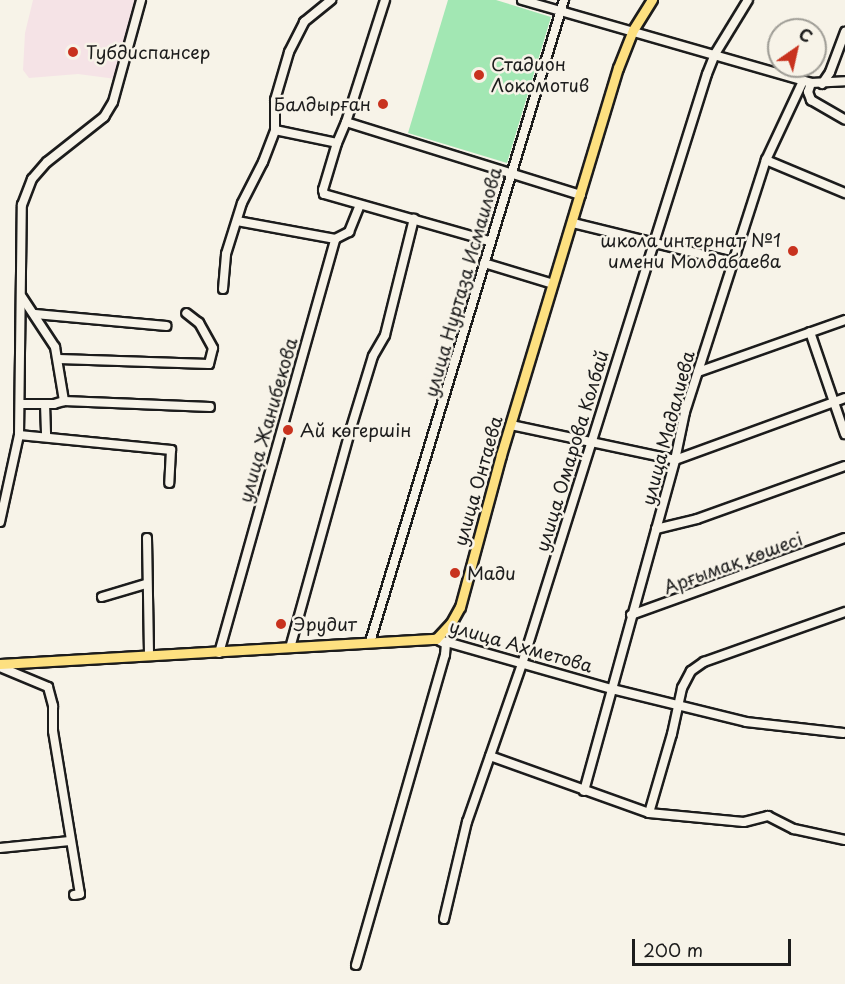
<!DOCTYPE html>
<html>
<head>
<meta charset="utf-8">
<style>
	body { margin:0 }
	#map { position:relative; width:845px; height:984px; overflow:hidden; background:#f7f3e8; font-family:"Playpen Sans",sans-serif }
	div>[style] { position:absolute }
	.built>* { inset:0; background:#f5e3e6 }
	.green>* { inset:0; background:#a2e7b3 }
	.roads { filter:drop-shadow(2px 0 #1c1c1c) drop-shadow(-2px 0 #1c1c1c) drop-shadow(0 2px #1c1c1c) drop-shadow(0 -2px #1c1c1c) }
	.minor>* { height:8px; margin:-4px; padding:0 4px; transform-origin:4px; border-radius:4px; background:#f7f3e8 }
	.major>* { height:9px; margin:-4.5px; padding:0 4.5px; transform-origin:4.5px; border-radius:4.5px; background:#fde080 }
	.dots>* { width:16px; height:16px; translate:-50% -50%; box-sizing:border-box; border:3px solid #f7f3e8; border-radius:50% }
	span { translate:-50% -50%; white-space:nowrap; text-align:center; line-height:1.15; -webkit-text-stroke:5px #f7f3e8; paint-order:stroke }
	.poi-label { font-size:18px; color:#1c1c1c }
	.left { translate:0 -50%; text-align:left }
	.right { translate:-100% -50%; text-align:right }
	.street-label { font-size:18px; color:#1c1c1c }
	.north { position:absolute; left:767px; top:18px; width:60px; height:60px; box-sizing:border-box; background:#f7f3e8; border:2px solid #9f9d96; border-radius:50%; rotate:34deg; font-size:16px; font-weight:700; line-height:24px; text-align:center; color:#1c1c1c }
	.north::after { content:''; display:block; margin:auto; width:21px; height:27px; background:#c8321e; clip-path:polygon(50% 0,100% 100%,50% 72%,0 100%) }
	.scale { position:absolute; left:632px; top:939px; width:159px; height:27px; box-sizing:border-box; border:3px solid #1c1c1c; border-top:0; padding-left:8px; font-size:18px; line-height:21px; white-space:nowrap; color:#1c1c1c; -webkit-text-stroke:4px #f7f3e8; paint-order:stroke }
</style>
</head>
<body>
<div id="map">
	<div class="built">
		<div style="clip-path:polygon(33px 0,135px 0,116px 79px,78px 74px,29px 78px,23px 70px,25px 33px)"></div>
	</div>
	<div class="green">
		<div style="clip-path:polygon(448px 0,496px 0,551px 17px,507px 163px,408px 133px)"></div>
	</div>
	<div class="roads">
		<div class="minor">
			<div style="left:385px;top:0;width:128px;rotate:107.7deg"></div>
			<div style="left:346px;top:122px;width:246px;rotate:17.3deg"></div>
			<div style="left:522px;top:0;width:301px;rotate:16deg"></div>
			<div style="left:811px;top:83px;width:34px;rotate:-3deg"></div>
			<div style="left:811px;top:83px;width:9px;rotate:108deg"></div>
			<div style="left:808px;top:92px;width:9px;rotate:69deg"></div>
			<div style="left:811px;top:100px;width:39px;rotate:30deg"></div>
			<div style="left:822px;top:84px;width:14px;rotate:-56deg"></div>
			<div style="left:830px;top:72px;width:43px;rotate:-69.4deg"></div>
			<div style="left:346px;top:122px;width:23px;rotate:113deg"></div>
			<div style="left:337px;top:143px;width:49px;rotate:106.6deg"></div>
			<div style="left:323px;top:190px;width:4px;rotate:76deg"></div>
			<div style="left:324px;top:194px;width:172px;rotate:15.9deg"></div>
			<div style="left:275px;top:130px;width:63px;rotate:11.8deg"></div>
			<div style="left:766px;top:160px;width:86px;rotate:22.7deg"></div>
			<div style="left:237px;top:221px;width:100px;rotate:10.4deg"></div>
			<div style="left:573px;top:223px;width:165px;rotate:13.7deg"></div>
			<div style="left:484px;top:263px;width:72px;rotate:16.9deg"></div>
			<div style="left:223px;top:289px;width:35px;rotate:-85deg"></div>
			<div style="left:226px;top:254px;width:53px;rotate:-72.6deg"></div>
			<div style="left:242px;top:203px;width:46px;rotate:-62.9deg"></div>
			<div style="left:263px;top:162px;width:34px;rotate:-69deg"></div>
			<div style="left:275px;top:130px;width:30px;rotate:-90deg"></div>
			<div style="left:275px;top:100px;width:50px;rotate:-73.7deg"></div>
			<div style="left:289px;top:52px;width:34px;rotate:-63deg"></div>
			<div style="left:304px;top:22px;width:35px;rotate:-39deg"></div>
			<div style="left:22px;top:297px;width:60px;rotate:56.6deg"></div>
			<div style="left:55px;top:347px;width:55px;rotate:80.5deg"></div>
			<div style="left:35px;top:314px;width:132px;rotate:5.2deg"></div>
			<div style="left:810px;top:332px;width:108px;rotate:71.1deg"></div>
			<div style="left:59px;top:359px;width:150px;rotate:1.9deg"></div>
			<div style="left:209px;top:364px;width:16px;rotate:-76deg"></div>
			<div style="left:213px;top:348px;width:29px;rotate:-119deg"></div>
			<div style="left:199px;top:323px;width:16px;rotate:-142deg"></div>
			<div style="left:698px;top:372px;width:156px;rotate:-19.5deg"></div>
			<div style="left:20px;top:404px;width:34px"></div>
			<div style="left:54px;top:404px;width:10px;rotate:-17deg"></div>
			<div style="left:64px;top:401px;width:146px;rotate:2.4deg"></div>
			<div style="left:45px;top:404px;width:32px;rotate:88deg"></div>
			<div style="left:511px;top:425px;width:168px;rotate:12deg"></div>
			<div style="left:675px;top:460px;width:181px;rotate:-20deg"></div>
			<div style="left:19px;top:435px;width:153px;rotate:5.6deg"></div>
			<div style="left:171px;top:450px;width:33px;rotate:93deg"></div>
			<div style="left:0;top:522px;width:89px;rotate:-77.7deg"></div>
			<div style="left:19px;top:435px;width:230px;rotate:-89.3deg"></div>
			<div style="left:22px;top:205px;width:28px;rotate:-69deg"></div>
			<div style="left:32px;top:179px;width:23px;rotate:-49deg"></div>
			<div style="left:47px;top:162px;width:73px;rotate:-38.3deg"></div>
			<div style="left:104px;top:117px;width:17px;rotate:-59deg"></div>
			<div style="left:113px;top:102px;width:106px;rotate:-74.6deg"></div>
			<div style="left:656px;top:529px;width:42px;rotate:-13.7deg"></div>
			<div style="left:697px;top:519px;width:157px;rotate:-19.7deg"></div>
			<div style="left:147px;top:538px;width:116px;rotate:89deg"></div>
			<div style="left:102px;top:597px;width:46px;rotate:-16.5deg"></div>
			<div style="left:631px;top:615px;width:227px;rotate:-19.8deg"></div>
			<div style="left:436px;top:639px;width:183px;rotate:15.9deg"></div>
			<div style="left:612px;top:689px;width:138px;rotate:13.8deg"></div>
			<div style="left:746px;top:722px;width:98px;rotate:6.5deg"></div>
			<div style="left:370px;top:642px;width:671px;rotate:-73.19deg"></div>
			<div style="left:290px;top:648px;width:228px;rotate:-74.5deg"></div>
			<div style="left:351px;top:428px;width:75px;rotate:-73deg"></div>
			<div style="left:373px;top:356px;width:24px;rotate:-60deg"></div>
			<div style="left:385px;top:335px;width:120px;rotate:-76deg"></div>
			<div style="left:219px;top:653px;width:430px;rotate:-74.3deg"></div>
			<div style="left:335px;top:239px;width:16px;rotate:-27deg"></div>
			<div style="left:349px;top:232px;width:29px;rotate:-68deg"></div>
			<div style="left:0;top:667px;width:52px;rotate:22.6deg"></div>
			<div style="left:48px;top:687px;width:20px;rotate:75deg"></div>
			<div style="left:53px;top:706px;width:25px;rotate:90deg"></div>
			<div style="left:53px;top:731px;width:165px;rotate:80.6deg"></div>
			<div style="left:80px;top:894px;width:6px;rotate:171deg"></div>
			<div style="left:490px;top:756px;width:169px;rotate:19.7deg"></div>
			<div style="left:649px;top:813px;width:95px;rotate:5.4deg"></div>
			<div style="left:744px;top:822px;width:25px;rotate:-14deg"></div>
			<div style="left:768px;top:816px;width:29px;rotate:27deg"></div>
			<div style="left:794px;top:829px;width:52px;rotate:12.2deg"></div>
			<div style="left:584px;top:791px;width:343px;rotate:-74.6deg"></div>
			<div style="left:675px;top:460px;width:49px;rotate:-78.2deg"></div>
			<div style="left:685px;top:412px;width:265px;rotate:-72.2deg"></div>
			<div style="left:766px;top:160px;width:87px;rotate:-64.9deg"></div>
			<div style="left:649px;top:813px;width:82px;rotate:-73.8deg"></div>
			<div style="left:672px;top:734px;width:47px;rotate:-77.7deg"></div>
			<div style="left:682px;top:688px;width:19px;rotate:-62deg"></div>
			<div style="left:691px;top:671px;width:16px;rotate:-35deg"></div>
			<div style="left:704px;top:662px;width:150px;rotate:-19.5deg"></div>
			<div style="left:0;top:848px;width:70px;rotate:-5.7deg"></div>
			<div style="left:444px;top:919px;width:100px;rotate:-76.7deg"></div>
			<div style="left:467px;top:822px;width:167px;rotate:-70.8deg"></div>
			<div style="left:522px;top:664px;width:618px;rotate:-72.59deg"></div>
			<div style="left:707px;top:74px;width:22px;rotate:-68deg"></div>
			<div style="left:715px;top:54px;width:63px;rotate:-58.6deg"></div>
			<div style="left:356px;top:965px;width:323px;rotate:-74deg"></div>
			<div style="left:445px;top:655px;width:11px;rotate:-85deg"></div>
			<div style="left:446px;top:644px;width:7px;rotate:-153deg"></div>
		</div>
		<div class="major">
			<div style="left:0;top:664px;width:437px;rotate:-3.3deg"></div>
			<div style="left:436px;top:639px;width:22px;rotate:-47deg"></div>
			<div style="left:451px;top:623px;width:18px;rotate:-61deg"></div>
			<div style="left:460px;top:607px;width:157px;rotate:-74.9deg"></div>
			<div style="left:501px;top:455px;width:404px;rotate:-73.2deg"></div>
			<div style="left:618px;top:68px;width:41px;rotate:-68.5deg"></div>
			<div style="left:633px;top:30px;width:36px;rotate:-58deg"></div>
		</div>
	</div>
	<div class="dots">
		<div style="left:73px;top:52px;background:#c8321e"></div>
		<div style="left:479px;top:75px;background:#c8321e"></div>
		<div style="left:383px;top:104px;background:#c8321e"></div>
		<div style="left:793px;top:251px;background:#c8321e"></div>
		<div style="left:288px;top:430px;background:#c8321e"></div>
		<div style="left:455px;top:573px;background:#c8321e"></div>
		<div style="left:281px;top:624px;background:#c8321e"></div>
	</div>
	<div class="poi-label">
		<span class="left" style="left:86px;top:52px">Тубдиспансер</span>
		<span class="left" style="left:491px;top:75px">Стадион<br>Локомотив</span>
		<span class="right" style="left:371px;top:104px">Балдырған</span>
		<span class="right" style="left:781px;top:251px">школа интернат №1<br>имени Молдабаева</span>
		<span class="left" style="left:300px;top:430px">Ай көгершін</span>
		<span class="left" style="left:467px;top:573px">Мади</span>
		<span class="left" style="left:293px;top:624px">Эрудит</span>
	</div>
	<div class="street-label">
		<span style="left:463px;top:282px;rotate:-74deg">улица Нуртаза Исмаилова</span>
		<span style="left:268px;top:420px;rotate:-74deg">улица Жанибекова</span>
		<span style="left:668px;top:428px;rotate:-75deg">улица Мадалиева</span>
		<span style="left:572px;top:451px;rotate:-73deg">улица Омарова Колбай</span>
		<span style="left:478px;top:481px;rotate:-74deg">улица Онтаева</span>
		<span style="left:733px;top:563px;rotate:-20deg">Арғымақ көшесі</span>
		<span style="left:521px;top:646px;rotate:16deg">улица Ахметова</span>
	</div>
	<div class="north">С</div>
	<div class="scale">200 m</div>
</div>
</body>
</html>
